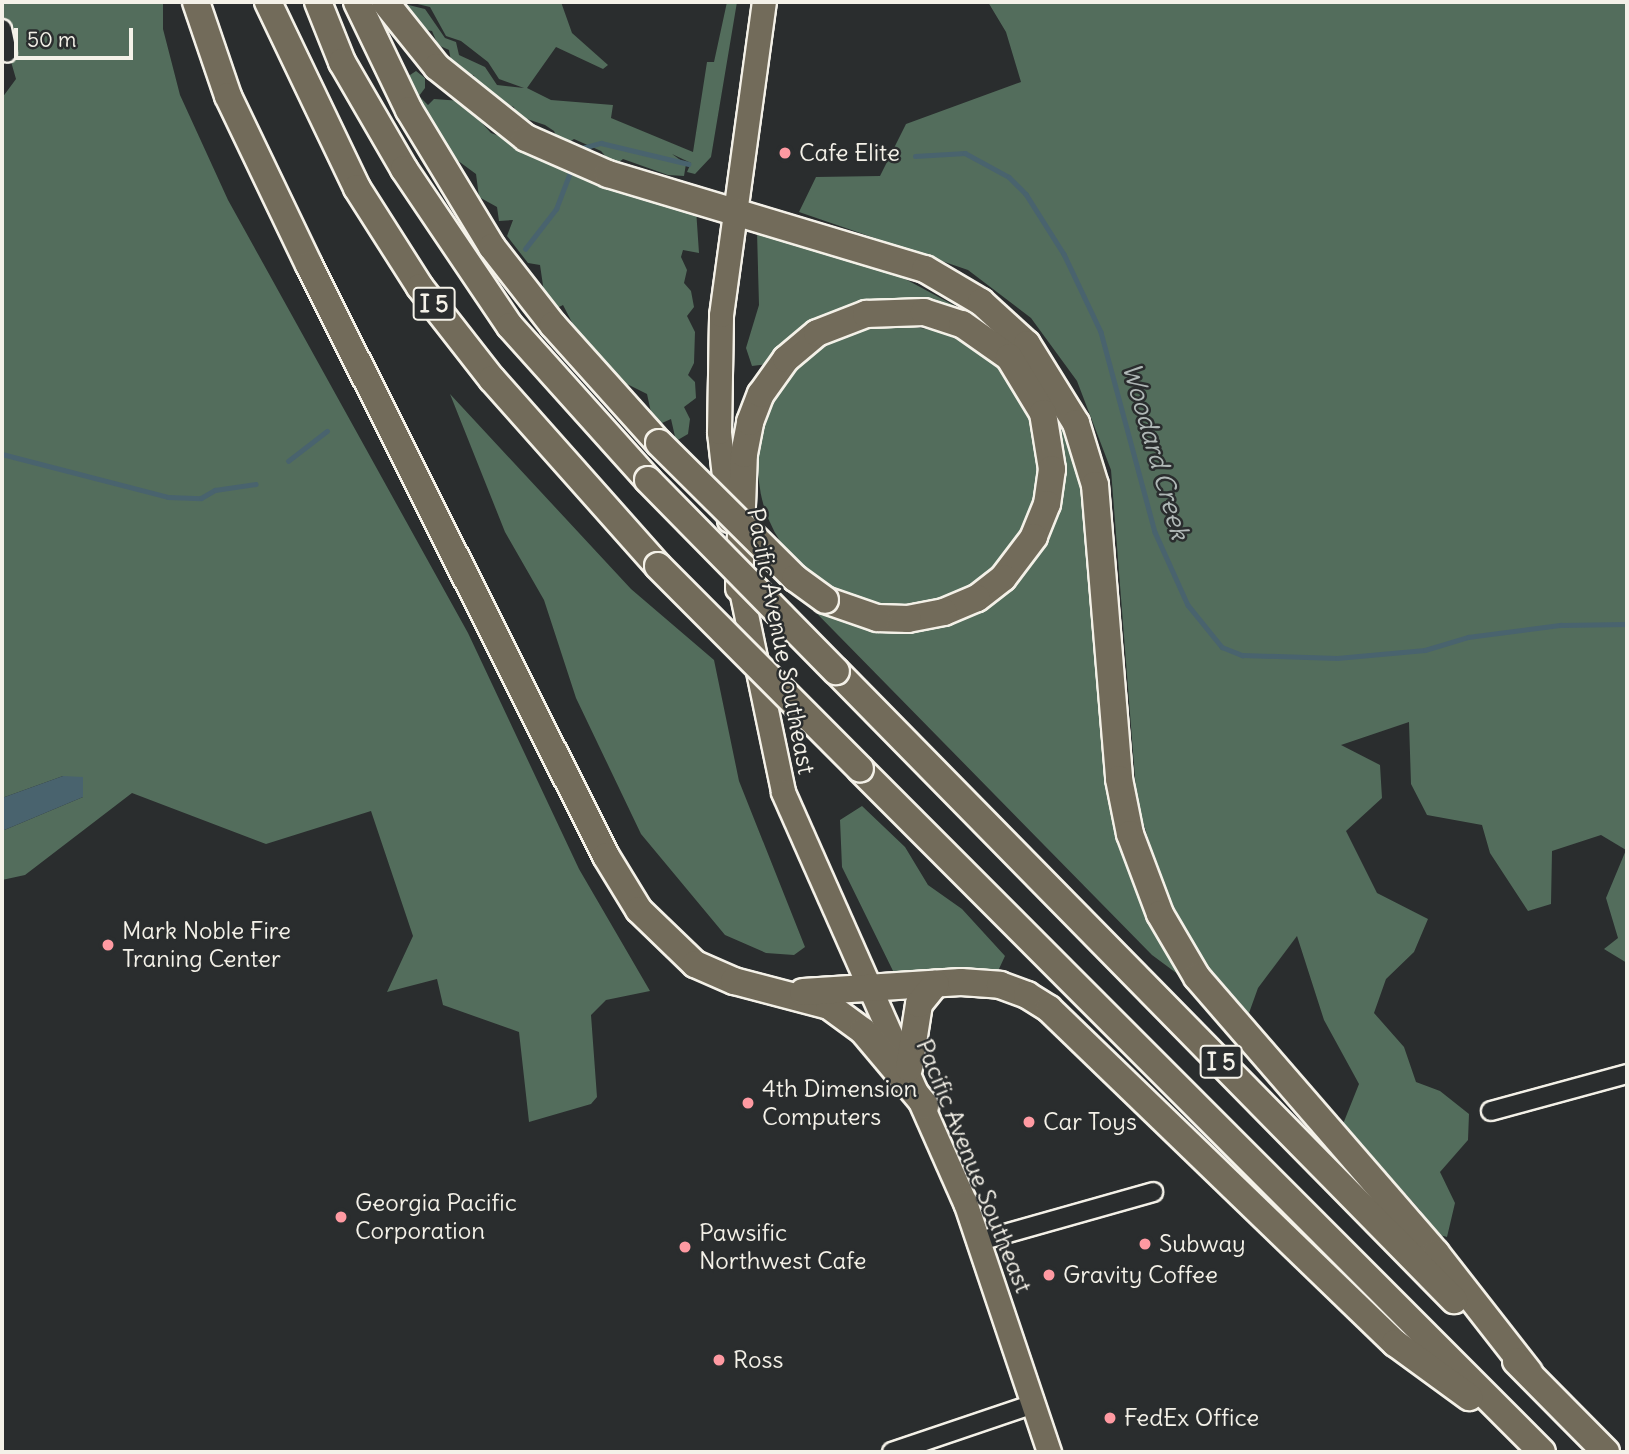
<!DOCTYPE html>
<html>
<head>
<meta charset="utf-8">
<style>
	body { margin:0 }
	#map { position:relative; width:1629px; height:1454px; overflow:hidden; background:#2a2d2e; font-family:Delius,sans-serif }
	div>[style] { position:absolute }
	.green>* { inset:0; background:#536d5c }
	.round { border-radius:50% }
	.water>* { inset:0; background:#49636e }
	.stream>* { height:4.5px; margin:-2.25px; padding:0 2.25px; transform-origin:2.25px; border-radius:2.25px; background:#49636e }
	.roads { filter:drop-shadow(2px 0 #f4f1e8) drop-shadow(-2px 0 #f4f1e8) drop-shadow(0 2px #f4f1e8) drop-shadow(0 -2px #f4f1e8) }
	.minor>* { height:18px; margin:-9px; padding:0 9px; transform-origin:9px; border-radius:9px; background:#2a2d2e }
	.major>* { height:23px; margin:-11.5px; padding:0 11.5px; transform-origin:11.5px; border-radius:11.5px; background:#726b5a }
	.highway>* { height:26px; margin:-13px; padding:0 13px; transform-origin:13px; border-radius:13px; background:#726b5a }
	.bridges { filter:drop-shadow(2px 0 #f4f1e8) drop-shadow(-2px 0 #f4f1e8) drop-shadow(0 2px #f4f1e8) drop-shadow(0 -2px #f4f1e8) }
	.highway-bridge>* { height:26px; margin:-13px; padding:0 13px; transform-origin:13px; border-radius:13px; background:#726b5a }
	.dots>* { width:19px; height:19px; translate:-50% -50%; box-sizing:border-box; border:4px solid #2a2d2e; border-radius:50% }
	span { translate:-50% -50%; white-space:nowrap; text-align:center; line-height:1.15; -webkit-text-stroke:5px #2a2d2e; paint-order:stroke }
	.shield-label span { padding:2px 5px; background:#2a2d2e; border:2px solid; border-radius:5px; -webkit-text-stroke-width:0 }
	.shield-label { font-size:23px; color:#f4f1e8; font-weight:700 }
	.poi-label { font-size:24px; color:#f4f1e8 }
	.left { translate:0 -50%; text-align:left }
	.street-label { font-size:24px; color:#f4f1e8 }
	.water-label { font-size:26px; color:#b0b8b7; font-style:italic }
	.frame { position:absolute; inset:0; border:4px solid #f4f1e8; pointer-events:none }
	.scale { position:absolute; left:14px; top:28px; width:119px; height:32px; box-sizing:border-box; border:4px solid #f4f1e8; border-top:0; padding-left:9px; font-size:21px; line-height:24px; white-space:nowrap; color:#f4f1e8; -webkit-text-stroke:5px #2a2d2e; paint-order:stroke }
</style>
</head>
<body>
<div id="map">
	<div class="green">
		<div style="clip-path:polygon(2px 2px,163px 2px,163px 29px,180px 95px,228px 200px,468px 633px,579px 869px,650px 991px,606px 1000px,591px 1015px,597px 1097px,591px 1104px,529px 1122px,519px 1032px,443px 1005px,437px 979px,387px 992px,413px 936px,371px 811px,266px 844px,132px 793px,25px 875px,2px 880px,2px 831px,83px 797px,63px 776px,2px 798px,2px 98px,16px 79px,2px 30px)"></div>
		<div style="clip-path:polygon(396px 2px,425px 9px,445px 38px,456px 42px,459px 55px,485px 67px,497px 85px,524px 88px,499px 79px,488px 62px,461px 41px,446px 36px,430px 7px,409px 2px,561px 2px,572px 33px,608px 65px,603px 69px,556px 47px,527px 88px,551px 100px,613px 105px,611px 118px,693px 152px,707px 62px,714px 62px,727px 2px,737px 2px,711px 157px,695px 174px,687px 172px,691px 163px,672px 154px,686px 164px,684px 176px,668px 175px,623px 159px,614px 166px,601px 151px,574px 139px,561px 147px,554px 131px,545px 125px,527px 119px,517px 122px,514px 107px,476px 92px,474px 75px,462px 78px,452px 66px,449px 50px,438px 45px,432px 31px,417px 28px)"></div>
		<div style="clip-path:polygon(988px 2px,1627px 2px,1627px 963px,1604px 949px,1618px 938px,1606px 898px,1626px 850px,1601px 835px,1552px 851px,1551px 904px,1528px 911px,1490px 853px,1482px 825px,1427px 815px,1411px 784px,1409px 722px,1341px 745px,1380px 765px,1382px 798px,1346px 831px,1377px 893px,1428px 919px,1414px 952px,1386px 979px,1374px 1013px,1404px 1047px,1416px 1082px,1440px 1091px,1469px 1114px,1468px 1140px,1440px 1172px,1455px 1203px,1447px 1237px,1429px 1232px,1420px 1210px,1343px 1124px,1359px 1084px,1324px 1020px,1297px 936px,1258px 988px,1249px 1013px,1207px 976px,1162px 882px,1137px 803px,1111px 470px,1077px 381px,1031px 318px,968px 270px,799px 212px,816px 177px,880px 176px,906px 124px,1021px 82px,1006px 32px)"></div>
		<div style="clip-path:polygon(416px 71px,425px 78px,425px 88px,419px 96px,428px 105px,434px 99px,462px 101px,491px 133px,696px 209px,699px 253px,683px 250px,681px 257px,687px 270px,684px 283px,691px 291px,694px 307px,687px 316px,695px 332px,694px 363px,688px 375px,695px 382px,696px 398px,684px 407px,690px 419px,688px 434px,676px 441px,671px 419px,662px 423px,652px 417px,647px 394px,627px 384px,621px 387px,596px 361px,591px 344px,578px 334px,563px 305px,553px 310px,546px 306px,540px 265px,528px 263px,507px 236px,513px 220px,499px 221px,497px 207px,479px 197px,476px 174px,442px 149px,407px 77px)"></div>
		<div style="clip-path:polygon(757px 232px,896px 274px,983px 321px,924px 303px,869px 301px,813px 321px,772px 354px,769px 364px,752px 366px,746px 348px,759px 305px)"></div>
		<div class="round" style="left:758px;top:326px;width:280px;height:280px"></div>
		<div style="clip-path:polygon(450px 394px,631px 589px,714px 660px,739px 781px,805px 947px,794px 955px,766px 953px,725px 935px,641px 834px,576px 698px,544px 600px,505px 532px)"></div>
		<div style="clip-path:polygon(1059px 426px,1068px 431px,1082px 469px,1108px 750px,1179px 975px,1152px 955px,783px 579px,858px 623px,1004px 589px)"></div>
		<div style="clip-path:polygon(862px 806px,905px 847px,928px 885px,962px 909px,1005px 956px,998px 971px,930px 969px,895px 975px,842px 867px,840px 820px)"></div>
	</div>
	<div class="water">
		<div style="clip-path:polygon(63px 776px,83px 777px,83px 797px,2px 831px,2px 798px)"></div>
	</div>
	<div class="stream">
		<div style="left:582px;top:148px;width:20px;rotate:-15deg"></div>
		<div style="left:601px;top:143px;width:90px;rotate:13.4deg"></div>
		<div style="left:915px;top:156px;width:50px;rotate:-3.4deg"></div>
		<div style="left:965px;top:153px;width:50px;rotate:28.6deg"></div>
		<div style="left:1009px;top:177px;width:24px;rotate:45deg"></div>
		<div style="left:1026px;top:194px;width:71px;rotate:57.7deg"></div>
		<div style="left:1064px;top:254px;width:86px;rotate:64.6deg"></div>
		<div style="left:1101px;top:332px;width:207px;rotate:74.9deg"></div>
		<div style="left:1155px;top:532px;width:80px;rotate:65.7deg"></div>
		<div style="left:1188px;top:605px;width:54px;rotate:51deg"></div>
		<div style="left:1222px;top:647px;width:22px;rotate:22deg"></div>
		<div style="left:1242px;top:655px;width:95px;rotate:1.8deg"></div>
		<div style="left:1337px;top:658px;width:88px;rotate:-5.2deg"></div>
		<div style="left:1425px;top:650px;width:45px;rotate:-16.8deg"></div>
		<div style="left:1468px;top:637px;width:94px;rotate:-7.4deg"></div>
		<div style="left:1561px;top:625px;width:66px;rotate:-0.9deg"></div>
		<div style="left:525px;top:249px;width:51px;rotate:-52.2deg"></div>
		<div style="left:556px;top:209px;width:39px;rotate:-69deg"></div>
		<div style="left:2px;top:454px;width:171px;rotate:14.5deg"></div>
		<div style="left:168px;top:497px;width:33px;rotate:2deg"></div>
		<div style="left:201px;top:498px;width:16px;rotate:-30deg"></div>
		<div style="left:215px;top:490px;width:41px;rotate:-8.3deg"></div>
		<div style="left:288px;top:461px;width:49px;rotate:-37.6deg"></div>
	</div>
	<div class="roads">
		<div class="minor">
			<div style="left:2px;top:29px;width:24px;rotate:78deg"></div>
			<div style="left:1491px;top:1111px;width:141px;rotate:-15.2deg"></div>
			<div style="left:980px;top:1241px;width:180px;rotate:-15.8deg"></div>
			<div style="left:892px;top:1452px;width:150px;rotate:-18.7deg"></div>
		</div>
		<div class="major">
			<div style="left:729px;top:520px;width:89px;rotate:-96.5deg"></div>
			<div style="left:719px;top:432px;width:117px;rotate:-89deg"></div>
			<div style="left:721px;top:315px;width:316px;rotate:-82.2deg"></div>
			<div style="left:737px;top:571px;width:226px;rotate:78.2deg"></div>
			<div style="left:783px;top:792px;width:449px;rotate:66.1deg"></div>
			<div style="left:965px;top:1202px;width:264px;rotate:71.4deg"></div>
		</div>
		<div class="highway">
			<div style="left:196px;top:2px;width:99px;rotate:71.2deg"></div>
			<div style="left:228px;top:96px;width:187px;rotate:64.4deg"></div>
			<div style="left:309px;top:265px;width:661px;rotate:63.32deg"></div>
			<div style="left:606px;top:856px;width:63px;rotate:58.6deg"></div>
			<div style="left:639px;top:910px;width:78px;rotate:44deg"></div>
			<div style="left:695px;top:964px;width:43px;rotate:23.6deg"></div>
			<div style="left:734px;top:981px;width:98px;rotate:14.7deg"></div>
			<div style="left:829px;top:1006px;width:42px;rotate:36.3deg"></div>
			<div style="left:863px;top:1031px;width:97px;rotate:50deg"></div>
			<div style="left:268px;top:2px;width:206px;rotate:64.4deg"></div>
			<div style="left:357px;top:188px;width:117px;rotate:57.5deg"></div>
			<div style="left:420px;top:287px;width:117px;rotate:52deg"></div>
			<div style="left:492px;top:379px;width:250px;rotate:48.4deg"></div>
			<div style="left:318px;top:2px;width:65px;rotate:68.2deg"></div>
			<div style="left:342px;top:62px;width:124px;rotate:59.9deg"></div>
			<div style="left:404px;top:169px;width:189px;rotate:56deg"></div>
			<div style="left:510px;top:326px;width:207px;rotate:48.1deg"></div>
			<div style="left:357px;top:2px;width:120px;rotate:64.3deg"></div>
			<div style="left:409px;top:110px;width:160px;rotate:58.8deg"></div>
			<div style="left:492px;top:247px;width:99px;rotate:52deg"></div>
			<div style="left:553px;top:325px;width:159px;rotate:48.1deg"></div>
			<div style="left:385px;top:2px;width:83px;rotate:51.3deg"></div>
			<div style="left:437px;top:67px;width:114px;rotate:38.6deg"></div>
			<div style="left:526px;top:138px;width:90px;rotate:23.7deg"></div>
			<div style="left:608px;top:174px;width:331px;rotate:16.7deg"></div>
			<div style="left:925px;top:269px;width:65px;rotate:30.5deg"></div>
			<div style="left:981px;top:302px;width:62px;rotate:42.4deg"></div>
			<div style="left:1027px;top:344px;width:93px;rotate:58.2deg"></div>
			<div style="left:1076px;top:423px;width:65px;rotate:73deg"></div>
			<div style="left:1095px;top:485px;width:295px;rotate:85.3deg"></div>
			<div style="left:1119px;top:779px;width:56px;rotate:78.7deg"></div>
			<div style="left:1130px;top:834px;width:85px;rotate:69.4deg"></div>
			<div style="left:1160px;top:914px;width:73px;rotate:59.6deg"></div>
			<div style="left:1197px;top:977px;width:365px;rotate:49.1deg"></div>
			<div style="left:1436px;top:1253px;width:151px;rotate:52deg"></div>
			<div style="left:739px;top:588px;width:134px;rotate:-87.9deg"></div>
			<div style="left:744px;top:454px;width:33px;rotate:-79deg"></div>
			<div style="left:750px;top:422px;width:30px;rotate:-69deg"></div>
			<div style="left:761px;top:394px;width:43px;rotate:-54.5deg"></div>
			<div style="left:786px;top:359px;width:40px;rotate:-40deg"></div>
			<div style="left:817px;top:333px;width:53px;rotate:-21.2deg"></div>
			<div style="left:866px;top:314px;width:58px;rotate:-2deg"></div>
			<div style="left:924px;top:312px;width:40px;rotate:18deg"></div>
			<div style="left:962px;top:324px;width:57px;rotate:35.1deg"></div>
			<div style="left:1009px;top:357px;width:66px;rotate:58.7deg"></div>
			<div style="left:1043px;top:413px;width:57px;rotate:80.9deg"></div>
			<div style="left:1052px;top:469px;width:35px;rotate:98deg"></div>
			<div style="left:1047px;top:504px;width:35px;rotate:112deg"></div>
			<div style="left:1034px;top:537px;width:51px;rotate:127.1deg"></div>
			<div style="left:1003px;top:578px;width:33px;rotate:142deg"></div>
			<div style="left:977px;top:598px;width:36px;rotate:157deg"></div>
			<div style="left:944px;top:612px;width:37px;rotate:169deg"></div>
			<div style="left:908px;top:619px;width:31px;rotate:-178deg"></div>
			<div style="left:877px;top:618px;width:55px;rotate:-160.9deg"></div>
			<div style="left:836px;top:671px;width:882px;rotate:45.51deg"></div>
			<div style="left:860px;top:769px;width:965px;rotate:45.04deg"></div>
			<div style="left:803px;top:992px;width:158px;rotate:-3.6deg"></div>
			<div style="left:961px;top:982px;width:39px;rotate:4deg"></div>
			<div style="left:1000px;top:985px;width:29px;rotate:20deg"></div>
			<div style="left:1027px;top:995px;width:26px;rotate:32deg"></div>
			<div style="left:1049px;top:1009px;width:481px;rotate:44deg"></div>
			<div style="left:1395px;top:1343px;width:92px;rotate:36.1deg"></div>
			<div style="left:909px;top:1068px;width:65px;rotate:-81.1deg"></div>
			<div style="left:919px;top:1004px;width:26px;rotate:-51deg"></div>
			<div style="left:1516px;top:1361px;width:128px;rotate:45.3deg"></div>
		</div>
	</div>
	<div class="bridges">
		<div class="highway-bridge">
			<div style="left:659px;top:443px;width:192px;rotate:44.8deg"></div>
			<div style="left:795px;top:578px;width:37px;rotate:36deg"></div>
			<div style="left:648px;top:480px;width:268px;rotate:45.5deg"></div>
			<div style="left:658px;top:566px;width:286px;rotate:45.1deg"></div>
		</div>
	</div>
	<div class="dots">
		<div style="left:785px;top:153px;background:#ff9aa2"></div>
		<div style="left:108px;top:945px;background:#ff9aa2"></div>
		<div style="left:748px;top:1103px;background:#ff9aa2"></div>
		<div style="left:1029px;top:1122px;background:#ff9aa2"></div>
		<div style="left:341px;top:1217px;background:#ff9aa2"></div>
		<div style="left:1145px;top:1244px;background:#ff9aa2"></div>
		<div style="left:685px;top:1247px;background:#ff9aa2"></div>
		<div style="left:1049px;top:1275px;background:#ff9aa2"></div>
		<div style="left:719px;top:1360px;background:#ff9aa2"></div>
		<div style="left:1110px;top:1418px;background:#ff9aa2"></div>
	</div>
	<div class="shield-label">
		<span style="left:434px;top:304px">I 5</span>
		<span style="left:1221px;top:1062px">I 5</span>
	</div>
	<div class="poi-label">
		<span class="left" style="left:799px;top:153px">Cafe Elite</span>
		<span class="left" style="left:122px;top:945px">Mark Noble Fire<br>Traning Center</span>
		<span class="left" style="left:762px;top:1103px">4th Dimension<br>Computers</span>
		<span class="left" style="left:1043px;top:1122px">Car Toys</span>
		<span class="left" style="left:355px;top:1217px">Georgia Pacific<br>Corporation</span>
		<span class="left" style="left:699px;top:1247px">Pawsific<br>Northwest Cafe</span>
		<span class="left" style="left:1159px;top:1244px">Subway</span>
		<span class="left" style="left:1063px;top:1275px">Gravity Coffee</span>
		<span class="left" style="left:733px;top:1360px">Ross</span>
		<span class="left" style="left:1124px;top:1418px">FedEx Office</span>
	</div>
	<div class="street-label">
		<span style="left:781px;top:641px;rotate:79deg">Pacific Avenue Southeast</span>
		<span style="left:974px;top:1166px;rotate:68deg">Pacific Avenue Southeast</span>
	</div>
	<div class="water-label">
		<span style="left:1156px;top:451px;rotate:74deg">Woodard Creek</span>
	</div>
	<div class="frame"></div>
	<div class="scale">50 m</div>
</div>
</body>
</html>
